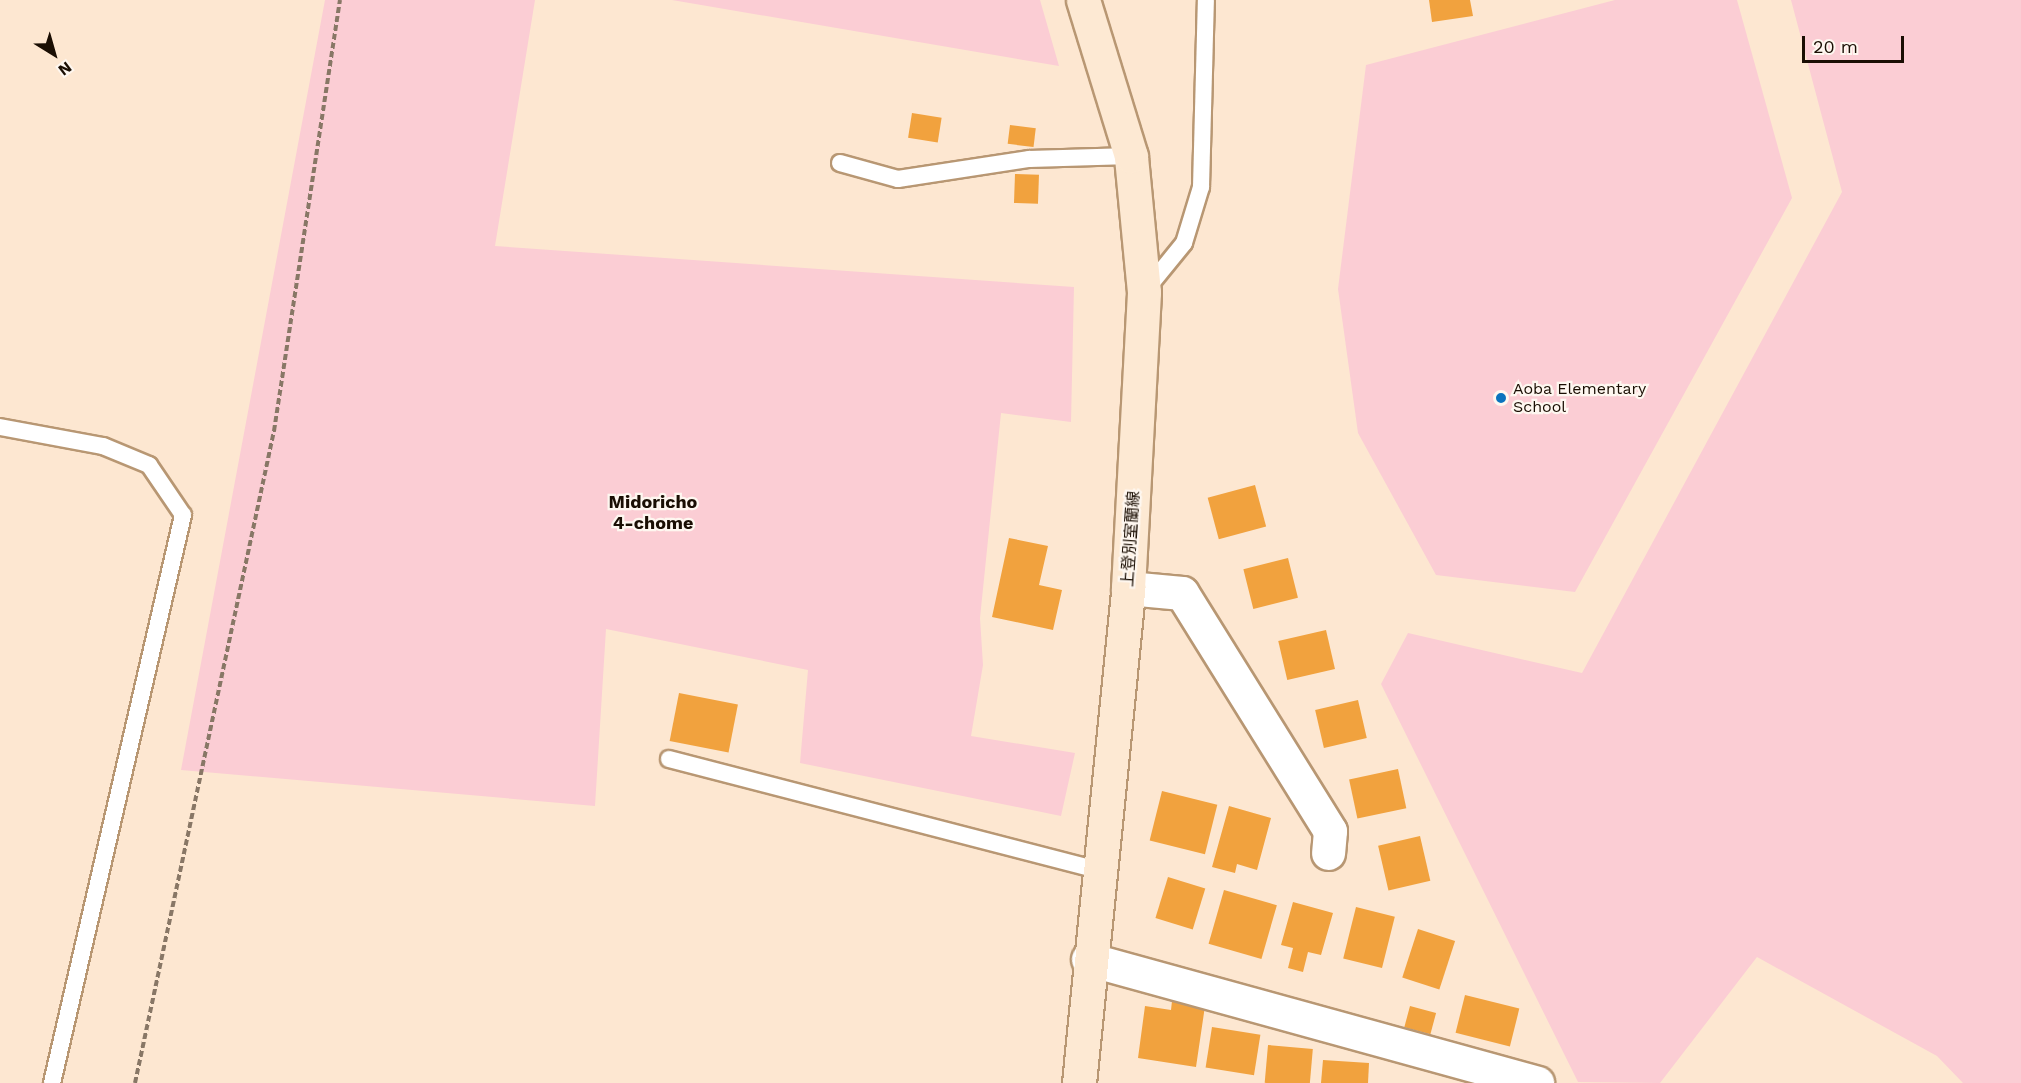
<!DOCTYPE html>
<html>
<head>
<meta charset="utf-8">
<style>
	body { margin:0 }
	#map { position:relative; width:2021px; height:1083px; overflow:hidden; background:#fde7d1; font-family:"Work Sans","Noto Sans JP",sans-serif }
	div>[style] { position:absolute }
	.green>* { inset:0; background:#fbcdd4 }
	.building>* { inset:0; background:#f1a23e; transform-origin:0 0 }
	.path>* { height:4px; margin-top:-2px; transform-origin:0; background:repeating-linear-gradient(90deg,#876 0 6px,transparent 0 9px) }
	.roads { filter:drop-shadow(2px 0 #b89773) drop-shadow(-2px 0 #b89773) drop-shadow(0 2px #b89773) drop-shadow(0 -2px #b89773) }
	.lane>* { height:16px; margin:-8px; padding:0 8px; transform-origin:8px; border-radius:8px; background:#fff }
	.street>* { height:33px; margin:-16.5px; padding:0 16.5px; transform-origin:16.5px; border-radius:16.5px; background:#fff }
	.secondary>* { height:33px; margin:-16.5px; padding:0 16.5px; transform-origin:16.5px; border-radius:16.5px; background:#fde9d3 }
	.dots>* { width:16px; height:16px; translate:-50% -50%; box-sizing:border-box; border:3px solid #fef7f0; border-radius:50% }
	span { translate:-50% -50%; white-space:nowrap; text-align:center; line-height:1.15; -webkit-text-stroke:4.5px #fef7f0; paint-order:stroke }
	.poi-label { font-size:16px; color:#1a0e03 }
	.left { translate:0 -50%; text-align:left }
	.street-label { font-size:16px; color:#1a0e03 }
	.neighbourhood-label { font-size:18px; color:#1a0e03; font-weight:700 }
	.north { position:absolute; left:24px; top:24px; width:60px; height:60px; -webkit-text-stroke:4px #fef7f0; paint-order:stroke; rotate:143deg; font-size:16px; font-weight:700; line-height:24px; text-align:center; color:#1a0e03 }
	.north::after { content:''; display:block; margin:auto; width:21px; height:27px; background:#1a0e03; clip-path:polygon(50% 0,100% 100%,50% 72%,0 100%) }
	.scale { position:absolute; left:1802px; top:36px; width:102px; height:27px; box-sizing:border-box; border:3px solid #1a0e03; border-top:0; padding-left:8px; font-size:18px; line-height:21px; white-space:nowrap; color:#1a0e03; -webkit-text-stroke:4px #fef7f0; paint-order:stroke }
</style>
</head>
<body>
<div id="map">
	<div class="green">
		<div style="clip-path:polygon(325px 0,535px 0,495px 246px,1074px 287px,1071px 422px,1001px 413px,980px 618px,983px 665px,971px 736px,1075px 753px,1061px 816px,800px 763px,808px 670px,606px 629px,595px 806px,181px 770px)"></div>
		<div style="clip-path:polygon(672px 0,1040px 0,1059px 66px)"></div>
		<div style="clip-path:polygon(1615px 0,1737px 0,1792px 198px,1575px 592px,1436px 575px,1358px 433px,1338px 289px,1366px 65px)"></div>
		<div style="clip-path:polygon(1791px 0,2021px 0,2021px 1083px,1963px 1083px,1937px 1056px,1757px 957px,1660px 1083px,1578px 1082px,1381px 684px,1408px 633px,1582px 673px,1842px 192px)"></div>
	</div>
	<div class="building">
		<div style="clip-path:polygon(1429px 0,1470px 0,1473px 16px,1432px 22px)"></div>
		<div style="left:912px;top:113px;width:30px;height:25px;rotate:9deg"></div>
		<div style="left:1010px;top:125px;width:26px;height:19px;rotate:7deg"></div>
		<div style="left:1015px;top:174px;width:24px;height:29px;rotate:2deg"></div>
		<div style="left:1255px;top:485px;width:43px;height:49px;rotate:75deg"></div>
		<div style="clip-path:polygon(1009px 538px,1048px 546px,1039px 585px,1062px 590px,1053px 630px,992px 617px)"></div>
		<div style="left:1288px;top:558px;width:41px;height:46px;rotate:76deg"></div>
		<div style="left:1326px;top:630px;width:40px;height:49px;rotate:77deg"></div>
		<div style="left:679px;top:693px;width:60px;height:49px;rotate:11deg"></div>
		<div style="left:1358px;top:700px;width:39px;height:44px;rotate:77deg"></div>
		<div style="left:1398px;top:769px;width:40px;height:50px;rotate:78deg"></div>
		<div style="left:1162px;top:791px;width:57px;height:51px;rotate:14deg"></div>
		<div style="clip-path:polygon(1229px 806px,1271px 818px,1257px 870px,1237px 864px,1235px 873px,1212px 867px)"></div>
		<div style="left:1420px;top:836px;width:46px;height:43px;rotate:77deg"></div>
		<div style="left:1168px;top:877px;width:39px;height:43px;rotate:17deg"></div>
		<div style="left:1224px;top:890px;width:55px;height:56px;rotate:16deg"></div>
		<div style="clip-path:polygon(1293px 902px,1333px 913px,1321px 955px,1308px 952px,1303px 972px,1288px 968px,1293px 948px,1281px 945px)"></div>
		<div style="left:1356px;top:907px;width:40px;height:53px;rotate:14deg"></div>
		<div style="left:1418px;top:929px;width:39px;height:51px;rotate:18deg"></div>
		<div style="left:1465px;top:995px;width:56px;height:39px;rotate:14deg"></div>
		<div style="clip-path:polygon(1172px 1001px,1205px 1006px,1196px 1067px,1138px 1058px,1145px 1006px,1171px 1010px)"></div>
		<div style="left:1410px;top:1006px;width:27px;height:22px;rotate:15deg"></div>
		<div style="left:1212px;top:1027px;width:49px;height:41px;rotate:9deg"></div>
		<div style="left:1268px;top:1045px;width:45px;height:38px;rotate:5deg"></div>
		<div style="clip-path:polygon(1323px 1060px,1369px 1063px,1368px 1083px,1321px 1083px)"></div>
	</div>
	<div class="path">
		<div style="left:135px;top:1083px;width:667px;rotate:-77.97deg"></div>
		<div style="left:274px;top:431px;width:436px;rotate:-81.3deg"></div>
	</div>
	<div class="roads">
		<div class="lane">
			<div style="left:840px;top:163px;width:60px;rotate:15.4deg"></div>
			<div style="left:898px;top:179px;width:133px;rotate:-8.7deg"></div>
			<div style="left:1029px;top:159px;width:102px;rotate:-1.7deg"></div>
			<div style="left:1145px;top:291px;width:62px;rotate:-50.9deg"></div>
			<div style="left:1184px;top:243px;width:59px;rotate:-73.1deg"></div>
			<div style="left:1201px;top:187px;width:187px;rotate:-88.5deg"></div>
			<div style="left:0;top:427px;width:105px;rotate:10.5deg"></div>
			<div style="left:103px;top:446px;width:50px;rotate:22.4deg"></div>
			<div style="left:149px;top:465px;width:60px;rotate:55.8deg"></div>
			<div style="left:183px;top:515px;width:583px;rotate:102.99deg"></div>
			<div style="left:669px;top:759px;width:443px;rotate:14.5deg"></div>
		</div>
		<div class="street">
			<div style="left:1128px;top:588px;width:54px;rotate:5.3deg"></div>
			<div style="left:1182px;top:593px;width:280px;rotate:58.1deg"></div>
			<div style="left:1330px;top:831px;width:22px;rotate:95deg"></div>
			<div style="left:1088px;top:959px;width:466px;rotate:15.4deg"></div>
		</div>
		<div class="secondary">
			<div style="left:1079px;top:1083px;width:497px;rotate:-84.3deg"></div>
			<div style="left:1128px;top:588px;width:296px;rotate:-86.9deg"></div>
			<div style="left:1144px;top:292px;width:137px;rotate:-95.5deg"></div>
			<div style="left:1131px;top:156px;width:163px;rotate:-107.1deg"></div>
		</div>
	</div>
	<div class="dots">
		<div style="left:1501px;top:398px;background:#0a73be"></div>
	</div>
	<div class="poi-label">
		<span class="left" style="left:1513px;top:398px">Aoba Elementary<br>School</span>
	</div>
	<div class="street-label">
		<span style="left:1131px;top:539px;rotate:-86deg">上登別室蘭線</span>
	</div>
	<div class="neighbourhood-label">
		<span style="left:653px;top:513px">Midoricho<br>4-chome</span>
	</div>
	<div class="north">N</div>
	<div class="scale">20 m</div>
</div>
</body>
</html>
